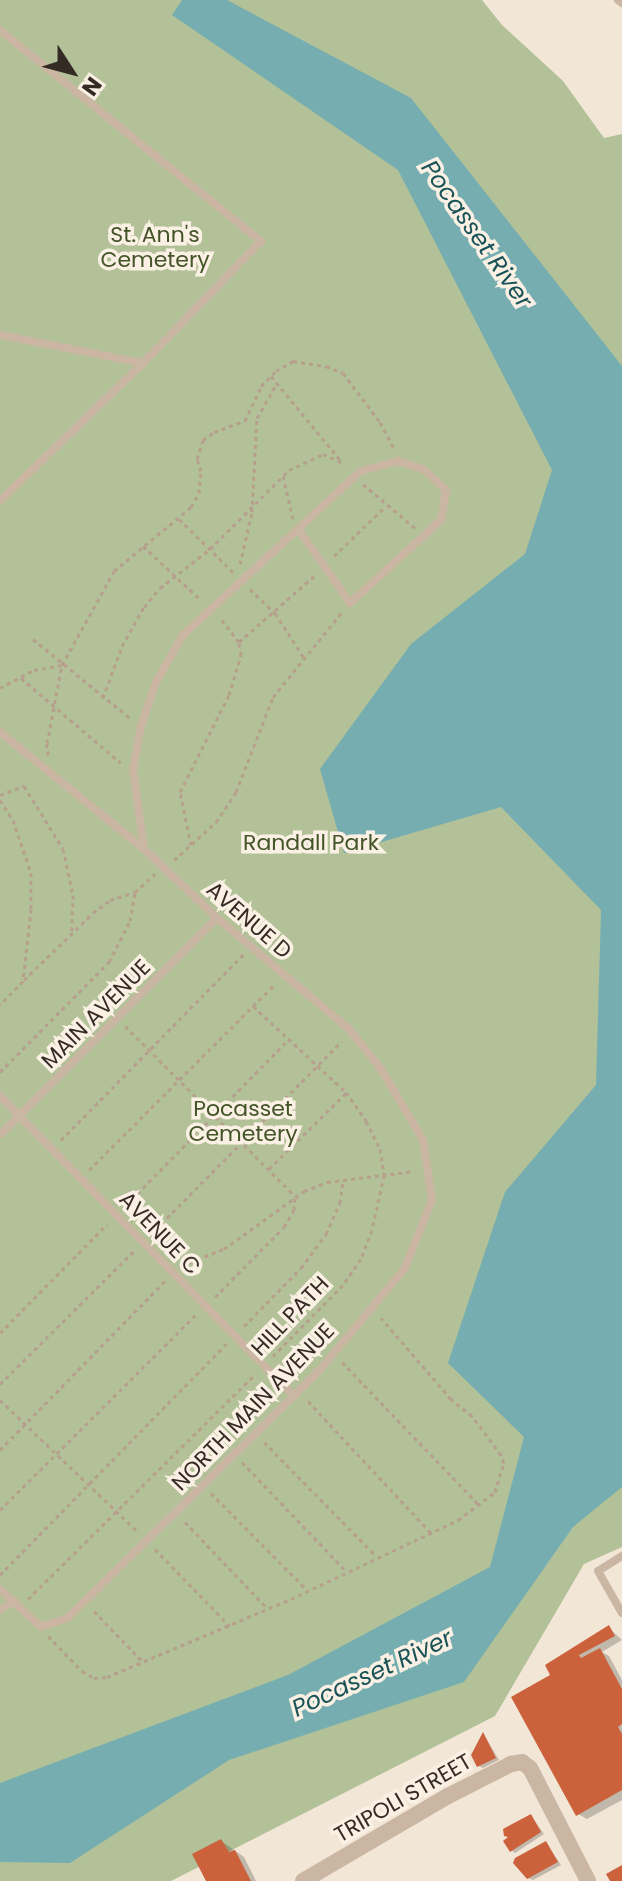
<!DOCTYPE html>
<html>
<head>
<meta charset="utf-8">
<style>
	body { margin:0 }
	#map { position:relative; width:622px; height:1881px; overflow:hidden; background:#f2e6d7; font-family:Poppins,sans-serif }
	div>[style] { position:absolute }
	.green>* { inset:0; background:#b2c197 }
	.water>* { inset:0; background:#75adb0 }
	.shadow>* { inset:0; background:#0003 }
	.building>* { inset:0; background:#cb623c }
	.path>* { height:3px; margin-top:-1.5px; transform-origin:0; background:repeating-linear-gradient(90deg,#b6a08d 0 4px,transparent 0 8px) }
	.lane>* { height:8px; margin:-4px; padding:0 4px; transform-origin:4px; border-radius:4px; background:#cab6a3 }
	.street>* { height:16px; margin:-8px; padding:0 8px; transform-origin:8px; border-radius:8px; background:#cab6a3 }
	span { translate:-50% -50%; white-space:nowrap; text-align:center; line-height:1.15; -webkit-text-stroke:7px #faf0e4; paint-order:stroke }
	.park-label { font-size:22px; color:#435428 }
	.street-label { font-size:22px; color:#352b25 }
	.water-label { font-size:24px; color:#195358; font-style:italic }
	.north { position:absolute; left:32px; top:32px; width:80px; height:80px; -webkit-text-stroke:6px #faf0e4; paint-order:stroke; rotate:126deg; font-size:22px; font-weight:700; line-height:32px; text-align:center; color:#352b25 }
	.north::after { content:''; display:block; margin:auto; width:28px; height:36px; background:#352b25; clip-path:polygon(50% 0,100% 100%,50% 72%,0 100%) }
</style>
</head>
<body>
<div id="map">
	<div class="green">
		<div style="clip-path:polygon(0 0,482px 0,502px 25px,563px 81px,604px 138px,622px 134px,622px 1547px,584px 1564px,495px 1716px,171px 1881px,0 1881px)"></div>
	</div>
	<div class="water">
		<div style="clip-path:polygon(182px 0,227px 0,411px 98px,622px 366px,622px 1487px,573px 1527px,464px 1682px,229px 1760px,70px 1863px,0 1862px,0 1783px,288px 1675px,490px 1567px,524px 1437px,448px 1363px,505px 1192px,596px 1085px,601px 910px,501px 807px,344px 853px,320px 769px,411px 644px,525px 554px,552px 470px,398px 170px,172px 15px)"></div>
	</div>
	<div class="shadow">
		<div style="clip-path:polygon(609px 1628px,622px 1640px,602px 1652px,609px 1656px,622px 1680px,622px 1800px,587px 1819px,578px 1814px,553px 1676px)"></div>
		<div style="clip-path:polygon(484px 1735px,499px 1760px,483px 1768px,479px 1766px)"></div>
		<div style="clip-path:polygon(531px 1816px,544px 1834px,515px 1853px,511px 1850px)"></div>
		<div style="clip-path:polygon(221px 1841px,244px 1857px,256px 1881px,208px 1881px)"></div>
		<div style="clip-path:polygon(546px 1843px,561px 1865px,533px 1880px,528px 1878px)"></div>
	</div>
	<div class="building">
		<div style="clip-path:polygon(609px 1625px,615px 1636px,579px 1655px,581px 1658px,600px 1648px,622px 1689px,622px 1724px,618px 1727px,622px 1734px,622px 1790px,576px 1816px,511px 1697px,550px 1675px,545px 1665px)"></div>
		<div style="clip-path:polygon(483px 1732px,496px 1758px,477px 1767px,471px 1755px)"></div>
		<div style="clip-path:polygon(531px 1814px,541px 1832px,510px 1852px,503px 1841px,508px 1837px,504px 1836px,503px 1829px)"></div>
		<div style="clip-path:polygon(221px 1839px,229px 1852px,235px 1850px,251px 1881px,206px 1881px,192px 1854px)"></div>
		<div style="clip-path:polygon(546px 1841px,558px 1862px,527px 1879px,513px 1863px,515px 1858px)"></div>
		<div style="clip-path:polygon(622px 1865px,622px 1881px,610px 1881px,606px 1874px)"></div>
	</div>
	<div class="path">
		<div style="left:271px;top:376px;width:110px;rotate:50.5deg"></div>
		<div style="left:283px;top:476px;width:44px;rotate:76.9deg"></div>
		<div style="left:363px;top:484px;width:68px;rotate:40.2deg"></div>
		<div style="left:179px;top:519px;width:76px;rotate:44.5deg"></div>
		<div style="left:143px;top:546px;width:79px;rotate:43deg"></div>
		<div style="left:334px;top:556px;width:72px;rotate:-43.9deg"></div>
		<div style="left:240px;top:564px;width:53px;rotate:-77deg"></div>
		<div style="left:252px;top:512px;width:94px;rotate:-87deg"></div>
		<div style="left:257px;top:418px;width:40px;rotate:-60.3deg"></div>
		<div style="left:250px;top:589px;width:35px;rotate:44deg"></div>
		<div style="left:275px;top:613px;width:54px;rotate:57.2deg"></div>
		<div style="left:33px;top:639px;width:127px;rotate:39.2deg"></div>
		<div style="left:239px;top:642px;width:100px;rotate:-41.3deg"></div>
		<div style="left:21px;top:678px;width:131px;rotate:40.4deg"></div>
		<div style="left:0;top:688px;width:38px;rotate:-28deg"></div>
		<div style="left:34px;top:670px;width:28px;rotate:-10deg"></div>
		<div style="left:62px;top:665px;width:107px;rotate:-61deg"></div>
		<div style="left:114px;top:571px;width:100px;rotate:-39.7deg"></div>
		<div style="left:191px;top:507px;width:16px;rotate:-60deg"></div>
		<div style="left:199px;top:493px;width:22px;rotate:-85deg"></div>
		<div style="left:201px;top:471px;width:13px;rotate:-108deg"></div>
		<div style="left:197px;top:459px;width:20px;rotate:-72deg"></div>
		<div style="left:203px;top:440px;width:14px;rotate:-36deg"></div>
		<div style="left:214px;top:432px;width:33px;rotate:-20deg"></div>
		<div style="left:245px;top:421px;width:38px;rotate:-65deg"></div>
		<div style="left:261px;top:386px;width:21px;rotate:-45deg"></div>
		<div style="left:276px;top:371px;width:20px;rotate:-30deg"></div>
		<div style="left:293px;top:361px;width:33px;rotate:9deg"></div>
		<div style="left:326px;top:366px;width:18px;rotate:22deg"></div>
		<div style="left:343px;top:373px;width:61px;rotate:52.9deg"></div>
		<div style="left:380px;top:422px;width:32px;rotate:62deg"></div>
		<div style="left:103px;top:698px;width:55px;rotate:-69.9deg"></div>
		<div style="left:122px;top:646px;width:45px;rotate:-60.6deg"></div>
		<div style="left:144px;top:607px;width:25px;rotate:-50deg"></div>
		<div style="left:160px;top:588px;width:63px;rotate:-38deg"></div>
		<div style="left:210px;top:549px;width:112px;rotate:-45deg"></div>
		<div style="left:289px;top:470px;width:38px;rotate:-25deg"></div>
		<div style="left:323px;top:454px;width:22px;rotate:24deg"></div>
		<div style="left:48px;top:755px;width:12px;rotate:-95deg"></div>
		<div style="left:47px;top:743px;width:79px;rotate:-79.1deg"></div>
		<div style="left:0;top:795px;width:26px;rotate:-21deg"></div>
		<div style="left:24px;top:786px;width:74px;rotate:58.2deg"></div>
		<div style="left:63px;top:849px;width:47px;rotate:77.7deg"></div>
		<div style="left:73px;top:895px;width:38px;rotate:92deg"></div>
		<div style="left:0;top:800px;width:24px;rotate:57deg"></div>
		<div style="left:13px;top:820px;width:56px;rotate:71.2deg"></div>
		<div style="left:31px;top:873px;width:36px;rotate:90deg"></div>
		<div style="left:31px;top:909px;width:72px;rotate:96.3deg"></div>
		<div style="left:23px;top:981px;width:33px;rotate:134deg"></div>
		<div style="left:191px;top:845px;width:54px;rotate:-101.7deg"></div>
		<div style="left:180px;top:792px;width:109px;rotate:-63.2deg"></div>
		<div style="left:229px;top:695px;width:42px;rotate:-73.3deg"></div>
		<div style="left:241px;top:655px;width:13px;rotate:-99deg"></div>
		<div style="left:239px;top:642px;width:29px;rotate:-128deg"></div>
		<div style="left:174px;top:860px;width:57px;rotate:-42.1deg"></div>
		<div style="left:216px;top:822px;width:36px;rotate:-56deg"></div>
		<div style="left:236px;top:792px;width:102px;rotate:-68.7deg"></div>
		<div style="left:273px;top:697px;width:109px;rotate:-50.9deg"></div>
		<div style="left:24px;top:980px;width:96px;rotate:-44.2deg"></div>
		<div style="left:93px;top:913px;width:21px;rotate:-37deg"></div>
		<div style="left:110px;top:900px;width:26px;rotate:-18deg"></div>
		<div style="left:253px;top:1006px;width:127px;rotate:42.8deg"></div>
		<div style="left:346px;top:1092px;width:35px;rotate:55deg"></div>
		<div style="left:366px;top:1121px;width:31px;rotate:63deg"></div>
		<div style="left:380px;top:1149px;width:26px;rotate:81deg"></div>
		<div style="left:384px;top:1175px;width:56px;rotate:102.3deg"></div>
		<div style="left:372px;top:1230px;width:31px;rotate:111deg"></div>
		<div style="left:361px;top:1259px;width:32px;rotate:125deg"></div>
		<div style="left:343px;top:1285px;width:101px;rotate:134.6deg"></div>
		<div style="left:125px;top:1026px;width:240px;rotate:45deg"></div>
		<div style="left:0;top:1072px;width:155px;rotate:-45.3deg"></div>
		<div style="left:109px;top:962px;width:46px;rotate:-62.9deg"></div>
		<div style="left:130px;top:921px;width:29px;rotate:-80deg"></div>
		<div style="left:135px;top:892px;width:27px;rotate:-42deg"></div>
		<div style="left:61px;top:1140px;width:261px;rotate:-45.5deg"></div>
		<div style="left:269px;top:1169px;width:108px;rotate:-44.6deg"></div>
		<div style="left:89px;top:1170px;width:264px;rotate:-45deg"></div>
		<div style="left:126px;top:1205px;width:233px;rotate:-45.5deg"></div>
		<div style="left:150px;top:1235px;width:273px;rotate:-45.3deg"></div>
		<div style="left:182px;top:1265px;width:45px;rotate:-20.9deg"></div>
		<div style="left:224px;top:1249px;width:99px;rotate:-35.9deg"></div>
		<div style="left:304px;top:1191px;width:25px;rotate:-21deg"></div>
		<div style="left:327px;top:1182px;width:88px;rotate:-7.2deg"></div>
		<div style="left:215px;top:1297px;width:98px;rotate:-45.4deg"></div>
		<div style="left:284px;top:1227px;width:20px;rotate:-60deg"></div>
		<div style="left:294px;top:1210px;width:14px;rotate:-86deg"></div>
		<div style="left:244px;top:1326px;width:81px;rotate:-45.5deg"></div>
		<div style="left:301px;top:1268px;width:42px;rotate:-53.7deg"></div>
		<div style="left:326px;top:1234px;width:34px;rotate:-66deg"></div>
		<div style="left:340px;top:1203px;width:22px;rotate:-82deg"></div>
		<div style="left:0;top:1333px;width:153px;rotate:-45.5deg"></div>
		<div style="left:342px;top:1362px;width:197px;rotate:46.2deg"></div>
		<div style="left:0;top:1384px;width:189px;rotate:-44.8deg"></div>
		<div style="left:0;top:1400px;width:191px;rotate:43.7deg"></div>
		<div style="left:308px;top:1401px;width:180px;rotate:47deg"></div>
		<div style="left:264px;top:1442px;width:160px;rotate:45.5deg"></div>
		<div style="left:0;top:1450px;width:236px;rotate:-45.7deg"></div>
		<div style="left:242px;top:1462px;width:149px;rotate:46.4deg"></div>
		<div style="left:211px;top:1493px;width:136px;rotate:45.3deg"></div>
		<div style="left:0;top:1510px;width:279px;rotate:-44.9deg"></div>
		<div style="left:185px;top:1522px;width:120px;rotate:46.3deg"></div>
		<div style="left:155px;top:1549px;width:107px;rotate:45.8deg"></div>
		<div style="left:0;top:1575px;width:325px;rotate:-45.6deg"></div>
		<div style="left:28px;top:1599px;width:321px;rotate:-44.7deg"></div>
		<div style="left:94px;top:1611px;width:72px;rotate:46.1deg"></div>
		<div style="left:48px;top:1636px;width:49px;rotate:45.8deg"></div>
		<div style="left:82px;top:1671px;width:14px;rotate:30deg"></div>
		<div style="left:94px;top:1678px;width:13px;rotate:-4deg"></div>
		<div style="left:107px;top:1677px;width:200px;rotate:-23deg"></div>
		<div style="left:291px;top:1599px;width:185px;rotate:-25.3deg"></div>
		<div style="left:458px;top:1520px;width:46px;rotate:-37.1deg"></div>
		<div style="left:495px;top:1492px;width:30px;rotate:-73deg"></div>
		<div style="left:504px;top:1463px;width:9px;rotate:-111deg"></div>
		<div style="left:501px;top:1455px;width:49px;rotate:-126.6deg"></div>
		<div style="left:472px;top:1416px;width:27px;rotate:-141deg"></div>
		<div style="left:451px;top:1399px;width:107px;rotate:-130.8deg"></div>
	</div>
	<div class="lane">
		<div style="left:618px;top:0;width:5px;rotate:37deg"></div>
		<div style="left:0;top:30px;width:336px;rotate:39deg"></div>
		<div style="left:261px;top:241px;width:170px;rotate:134deg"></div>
		<div style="left:143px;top:363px;width:199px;rotate:136deg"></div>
		<div style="left:0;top:335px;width:146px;rotate:11.1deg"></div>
		<div style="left:0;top:732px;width:186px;rotate:39.1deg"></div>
		<div style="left:144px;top:849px;width:100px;rotate:43.4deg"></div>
		<div style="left:217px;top:918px;width:172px;rotate:40.1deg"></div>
		<div style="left:349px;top:1029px;width:51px;rotate:51.3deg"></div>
		<div style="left:381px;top:1069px;width:82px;rotate:59.4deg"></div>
		<div style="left:423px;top:1140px;width:61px;rotate:81.5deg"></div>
		<div style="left:432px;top:1200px;width:73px;rotate:111.7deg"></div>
		<div style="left:405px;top:1268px;width:134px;rotate:129.9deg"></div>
		<div style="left:319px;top:1371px;width:352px;rotate:135.5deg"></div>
		<div style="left:68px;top:1618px;width:28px;rotate:162deg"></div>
		<div style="left:41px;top:1627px;width:56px;rotate:-137.2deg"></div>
		<div style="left:144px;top:849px;width:81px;rotate:-97.8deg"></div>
		<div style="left:133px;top:769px;width:44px;rotate:-79.5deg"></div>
		<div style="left:141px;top:726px;width:46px;rotate:-71.2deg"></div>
		<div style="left:156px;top:682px;width:54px;rotate:-60.1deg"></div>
		<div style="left:183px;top:635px;width:242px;rotate:-42.7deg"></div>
		<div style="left:361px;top:471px;width:38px;rotate:-15deg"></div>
		<div style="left:398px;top:461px;width:26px;rotate:18deg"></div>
		<div style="left:423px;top:469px;width:31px;rotate:42deg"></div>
		<div style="left:446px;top:490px;width:30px;rotate:99deg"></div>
		<div style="left:441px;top:520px;width:123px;rotate:137.6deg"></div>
		<div style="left:350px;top:603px;width:89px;rotate:-124.9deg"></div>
		<div style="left:0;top:1096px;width:420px;rotate:45.6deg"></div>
		<div style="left:0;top:1135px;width:307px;rotate:-45deg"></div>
		<div style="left:622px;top:1556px;width:28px;rotate:148deg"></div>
		<div style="left:598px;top:1571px;width:48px;rotate:60.3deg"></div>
		<div style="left:0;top:1610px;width:17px;rotate:-33deg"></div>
	</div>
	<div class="street">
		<div style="left:303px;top:1881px;width:168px;rotate:-30.4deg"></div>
		<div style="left:448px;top:1796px;width:71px;rotate:-26.9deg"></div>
		<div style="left:511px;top:1764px;width:11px;rotate:-10deg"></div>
		<div style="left:522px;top:1762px;width:10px;rotate:37deg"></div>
		<div style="left:530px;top:1768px;width:127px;rotate:62.8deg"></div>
	</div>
	<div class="park-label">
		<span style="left:155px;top:247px">St. Ann's<br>Cemetery</span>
		<span style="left:311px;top:843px">Randall Park</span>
		<span style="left:243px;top:1121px">Pocasset<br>Cemetery</span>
	</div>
	<div class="street-label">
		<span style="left:249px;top:920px;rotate:41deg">AVENUE D</span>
		<span style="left:96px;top:1014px;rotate:-45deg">MAIN AVENUE</span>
		<span style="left:160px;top:1233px;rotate:46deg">AVENUE C</span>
		<span style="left:290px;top:1316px;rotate:-46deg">HILL PATH</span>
		<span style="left:253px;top:1407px;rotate:-46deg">NORTH MAIN AVENUE</span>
		<span style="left:403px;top:1798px;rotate:-30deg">TRIPOLI STREET</span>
	</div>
	<div class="water-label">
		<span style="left:477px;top:234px;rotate:55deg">Pocasset River</span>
		<span style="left:372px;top:1673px;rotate:-25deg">Pocasset River</span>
	</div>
	<div class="north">N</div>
</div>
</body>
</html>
